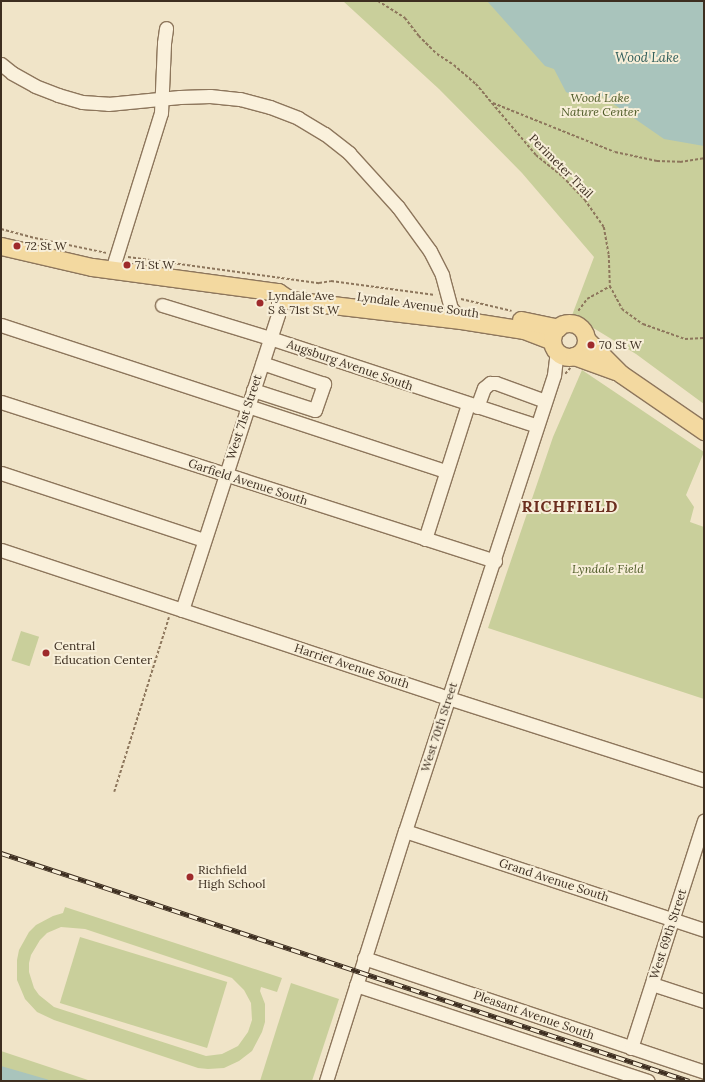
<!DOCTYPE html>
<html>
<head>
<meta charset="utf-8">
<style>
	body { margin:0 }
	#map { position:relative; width:705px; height:1082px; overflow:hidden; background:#f0e4c8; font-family:Lora,serif }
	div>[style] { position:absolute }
	.green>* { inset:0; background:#c9cf9b; transform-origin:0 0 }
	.water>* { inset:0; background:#a9c4bc }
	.path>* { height:1.5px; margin-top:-0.75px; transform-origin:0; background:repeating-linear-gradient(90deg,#8d765c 0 3px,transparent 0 5px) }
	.roads { filter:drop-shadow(1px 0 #8d765c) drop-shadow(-1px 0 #8d765c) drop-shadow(0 1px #8d765c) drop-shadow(0 -1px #8d765c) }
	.minor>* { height:13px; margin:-6.5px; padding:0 6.5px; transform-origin:6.5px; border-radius:6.5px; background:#faf1dc }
	.major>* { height:17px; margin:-8.5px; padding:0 8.5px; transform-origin:8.5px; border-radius:8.5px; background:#f3d9a0 }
	.major>.ring { margin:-8.5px; padding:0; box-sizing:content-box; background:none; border:17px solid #f3d9a0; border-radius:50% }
	.rail>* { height:4.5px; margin-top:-2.25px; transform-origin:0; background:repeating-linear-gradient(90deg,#f7eed8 0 9px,#3d2e20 0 18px); box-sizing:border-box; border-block:1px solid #3d2e20 }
	.dots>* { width:11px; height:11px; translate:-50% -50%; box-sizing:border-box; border:2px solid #f7eed8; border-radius:50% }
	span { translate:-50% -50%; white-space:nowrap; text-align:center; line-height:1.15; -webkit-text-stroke:4px #f7eed8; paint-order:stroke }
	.park-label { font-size:12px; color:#4d5a26; font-style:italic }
	.street-label { font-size:12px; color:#3d2e20 }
	.poi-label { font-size:12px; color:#3d2e20 }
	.left { translate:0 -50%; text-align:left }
	.water-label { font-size:13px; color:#2f5d5a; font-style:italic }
	.district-label { font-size:16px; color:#6b2e1e; font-weight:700; letter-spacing:1px }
	.frame { position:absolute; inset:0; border:2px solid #3d2e20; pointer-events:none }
</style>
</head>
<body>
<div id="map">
	<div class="green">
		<div style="clip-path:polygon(343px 1px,704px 1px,704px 404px,636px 354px,595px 329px,571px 318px,594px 257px,522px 173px,439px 89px)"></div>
		<div style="clip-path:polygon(582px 370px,704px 452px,686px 495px,694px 507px,690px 522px,704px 527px,704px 699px,488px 628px,553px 437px)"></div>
		<div style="left:21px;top:631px;width:19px;height:31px;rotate:18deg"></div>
		<div style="clip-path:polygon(evenodd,65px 907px,282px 978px,277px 992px,261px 987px,260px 991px,265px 1004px,265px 1022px,262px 1032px,252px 1051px,239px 1061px,224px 1068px,208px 1069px,198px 1068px,54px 1020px,37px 1012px,25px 999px,17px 980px,17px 960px,19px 950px,29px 932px,36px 925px,53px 916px,63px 913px,65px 907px,61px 927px,85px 929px,232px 978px,244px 990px,251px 1003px,252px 1020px,248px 1032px,238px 1046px,222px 1054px,206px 1056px,54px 1007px,39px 995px,34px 988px,29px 972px,29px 963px,31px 955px,40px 940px,47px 933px,61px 927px)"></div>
		<div style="left:80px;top:937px;width:154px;height:69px;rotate:17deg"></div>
		<div style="clip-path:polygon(291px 983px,339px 999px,312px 1081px,260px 1081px)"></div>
		<div style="clip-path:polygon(1px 1051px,91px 1081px,1px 1081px)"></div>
	</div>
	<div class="water">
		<div style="clip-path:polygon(487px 1px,704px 1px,704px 146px,664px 139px,602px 96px,596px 95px,583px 99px,566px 92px,554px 69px,545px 66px)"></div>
		<div style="clip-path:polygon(1px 1066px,46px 1079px,51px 1081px,1px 1081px)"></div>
	</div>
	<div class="path">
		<div style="left:378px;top:1px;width:32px;rotate:32deg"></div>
		<div style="left:405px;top:18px;width:23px;rotate:52deg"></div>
		<div style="left:419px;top:36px;width:25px;rotate:45deg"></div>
		<div style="left:437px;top:54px;width:20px;rotate:33deg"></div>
		<div style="left:454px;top:65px;width:29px;rotate:41deg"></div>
		<div style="left:476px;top:84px;width:93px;rotate:49.8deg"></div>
		<div style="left:536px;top:155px;width:35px;rotate:39deg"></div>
		<div style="left:563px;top:177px;width:32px;rotate:46deg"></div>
		<div style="left:585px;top:200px;width:33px;rotate:55deg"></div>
		<div style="left:604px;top:227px;width:28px;rotate:80deg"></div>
		<div style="left:609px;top:255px;width:31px;rotate:88deg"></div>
		<div style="left:610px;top:286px;width:26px;rotate:62deg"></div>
		<div style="left:622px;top:309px;width:26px;rotate:36deg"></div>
		<div style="left:643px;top:324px;width:45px;rotate:19.7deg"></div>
		<div style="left:685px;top:339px;width:19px;rotate:-3deg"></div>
		<div style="left:493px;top:103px;width:131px;rotate:21.9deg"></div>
		<div style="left:615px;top:152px;width:43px;rotate:12.1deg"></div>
		<div style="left:657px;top:161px;width:23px;rotate:2deg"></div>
		<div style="left:680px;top:162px;width:24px;rotate:-9deg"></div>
		<div style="left:1px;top:229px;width:35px;rotate:15deg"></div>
		<div style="left:35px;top:238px;width:74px;rotate:11.8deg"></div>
		<div style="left:128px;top:257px;width:193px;rotate:7.8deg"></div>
		<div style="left:319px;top:283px;width:12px;rotate:-9deg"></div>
		<div style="left:331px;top:281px;width:105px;rotate:7.7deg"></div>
		<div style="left:461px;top:299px;width:52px;rotate:13.2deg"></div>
		<div style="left:578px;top:311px;width:15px;rotate:-53deg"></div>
		<div style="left:587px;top:299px;width:26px;rotate:-29deg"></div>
		<div style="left:567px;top:319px;width:11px;rotate:5deg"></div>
		<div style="left:578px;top:320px;width:10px;rotate:37deg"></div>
		<div style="left:565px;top:374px;width:8px;rotate:-50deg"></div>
		<div style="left:114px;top:792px;width:183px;rotate:-72.6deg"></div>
	</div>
	<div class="roads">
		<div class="minor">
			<div style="left:1px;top:64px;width:14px;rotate:39deg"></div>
			<div style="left:12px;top:73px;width:26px;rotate:29deg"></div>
			<div style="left:35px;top:86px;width:25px;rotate:21deg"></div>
			<div style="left:58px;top:95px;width:25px;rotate:16deg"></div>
			<div style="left:82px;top:102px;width:26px;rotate:4deg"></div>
			<div style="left:108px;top:104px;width:72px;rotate:-5.6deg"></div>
			<div style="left:180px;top:97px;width:30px;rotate:-2deg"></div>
			<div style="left:210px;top:96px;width:30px;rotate:6deg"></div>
			<div style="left:240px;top:99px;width:31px;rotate:15deg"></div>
			<div style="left:270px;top:107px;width:30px;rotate:21deg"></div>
			<div style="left:298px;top:118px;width:31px;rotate:31deg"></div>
			<div style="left:325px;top:134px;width:31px;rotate:38deg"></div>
			<div style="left:349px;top:153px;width:73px;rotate:47.8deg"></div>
			<div style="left:398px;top:207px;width:54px;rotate:54deg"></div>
			<div style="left:430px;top:251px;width:27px;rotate:63deg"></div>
			<div style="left:442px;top:275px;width:34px;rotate:75deg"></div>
			<div style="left:451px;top:308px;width:16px;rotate:50deg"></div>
			<div style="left:112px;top:270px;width:164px;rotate:-72.7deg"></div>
			<div style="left:161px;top:113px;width:70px;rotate:-87.5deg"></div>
			<div style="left:164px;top:43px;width:15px;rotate:-82deg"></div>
			<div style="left:162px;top:305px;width:113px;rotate:17deg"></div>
			<div style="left:270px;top:338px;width:281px;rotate:18.2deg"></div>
			<div style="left:1px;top:325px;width:468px;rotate:18.2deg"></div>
			<div style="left:253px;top:390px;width:65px;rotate:17.9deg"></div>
			<div style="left:315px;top:410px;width:28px;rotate:-71deg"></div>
			<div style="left:324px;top:384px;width:65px;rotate:-161.3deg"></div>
			<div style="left:1px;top:402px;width:519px;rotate:17.84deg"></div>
			<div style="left:477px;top:407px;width:20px;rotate:-70deg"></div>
			<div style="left:484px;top:388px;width:8px;rotate:-40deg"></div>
			<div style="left:490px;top:383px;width:6px"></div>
			<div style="left:496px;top:383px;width:52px;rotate:20.2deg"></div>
			<div style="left:1px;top:473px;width:214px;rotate:18.3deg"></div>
			<div style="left:425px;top:539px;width:142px;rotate:-72.3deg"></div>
			<div style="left:1px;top:550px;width:461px;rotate:18.3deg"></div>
			<div style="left:439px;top:695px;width:278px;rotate:17.8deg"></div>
			<div style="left:182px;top:610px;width:311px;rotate:-72deg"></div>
			<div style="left:278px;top:314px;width:22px;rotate:-90deg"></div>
			<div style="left:405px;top:831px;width:315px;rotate:18.3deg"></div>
			<div style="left:364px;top:958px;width:359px;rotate:18.5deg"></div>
			<div style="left:652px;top:984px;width:55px;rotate:18.1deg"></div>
			<div style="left:356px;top:985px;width:307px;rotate:18.2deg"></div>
			<div style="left:631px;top:1048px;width:239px;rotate:-72.2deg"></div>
			<div style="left:326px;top:1081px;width:262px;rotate:-72.5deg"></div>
			<div style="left:405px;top:831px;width:480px;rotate:-71.9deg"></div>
			<div style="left:554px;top:375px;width:24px;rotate:-83deg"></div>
		</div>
		<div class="major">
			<div style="left:1px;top:246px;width:93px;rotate:13deg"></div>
			<div style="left:92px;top:267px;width:188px;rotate:7.7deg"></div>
			<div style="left:278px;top:292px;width:14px;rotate:34deg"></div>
			<div style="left:290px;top:300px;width:172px;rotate:6.7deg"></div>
			<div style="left:461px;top:320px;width:64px;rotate:9deg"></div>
			<div style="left:524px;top:330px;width:30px;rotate:21deg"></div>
			<div style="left:521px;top:320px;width:38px;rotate:12deg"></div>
			<div class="ring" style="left:552px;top:323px;width:17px;height:17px"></div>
			<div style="left:586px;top:339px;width:49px;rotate:45deg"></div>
			<div style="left:621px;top:374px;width:101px;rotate:34.5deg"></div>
			<div style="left:574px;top:356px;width:44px;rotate:20.1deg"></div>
		</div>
	</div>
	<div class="rail">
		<div style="left:1px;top:853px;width:725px;rotate:18.33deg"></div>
	</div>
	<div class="dots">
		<div style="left:17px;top:246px;background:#9e2a2b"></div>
		<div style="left:127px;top:265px;background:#9e2a2b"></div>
		<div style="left:260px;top:303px;background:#9e2a2b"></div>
		<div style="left:591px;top:345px;background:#9e2a2b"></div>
		<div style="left:46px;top:653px;background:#9e2a2b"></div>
		<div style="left:190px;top:877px;background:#9e2a2b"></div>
	</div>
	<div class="park-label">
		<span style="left:600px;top:105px">Wood Lake<br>Nature Center</span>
		<span style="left:608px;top:569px">Lyndale Field</span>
	</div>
	<div class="street-label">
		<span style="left:561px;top:166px;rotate:45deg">Perimeter Trail</span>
		<span style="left:418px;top:305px;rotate:8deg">Lyndale Avenue South</span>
		<span style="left:350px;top:365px;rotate:19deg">Augsburg Avenue South</span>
		<span style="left:244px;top:417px;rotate:-72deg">West 71st Street</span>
		<span style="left:248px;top:482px;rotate:18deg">Garfield Avenue South</span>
		<span style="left:352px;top:666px;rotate:18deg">Harriet Avenue South</span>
		<span style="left:439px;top:727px;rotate:-72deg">West 70th Street</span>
		<span style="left:554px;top:880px;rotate:18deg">Grand Avenue South</span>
		<span style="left:668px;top:934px;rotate:-72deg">West 69th Street</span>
		<span style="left:534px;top:1015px;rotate:19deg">Pleasant Avenue South</span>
	</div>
	<div class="poi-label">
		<span class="left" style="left:25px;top:246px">72 St W</span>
		<span class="left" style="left:135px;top:265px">71 St W</span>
		<span class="left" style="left:268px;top:303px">Lyndale Ave<br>S &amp; 71st St W</span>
		<span class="left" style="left:599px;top:345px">70 St W</span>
		<span class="left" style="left:54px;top:653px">Central<br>Education Center</span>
		<span class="left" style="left:198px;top:877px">Richfield<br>High School</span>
	</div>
	<div class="water-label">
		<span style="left:647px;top:58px">Wood Lake</span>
	</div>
	<div class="district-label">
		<span style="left:570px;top:506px">RICHFIELD</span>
	</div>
	<div class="frame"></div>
</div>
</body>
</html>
